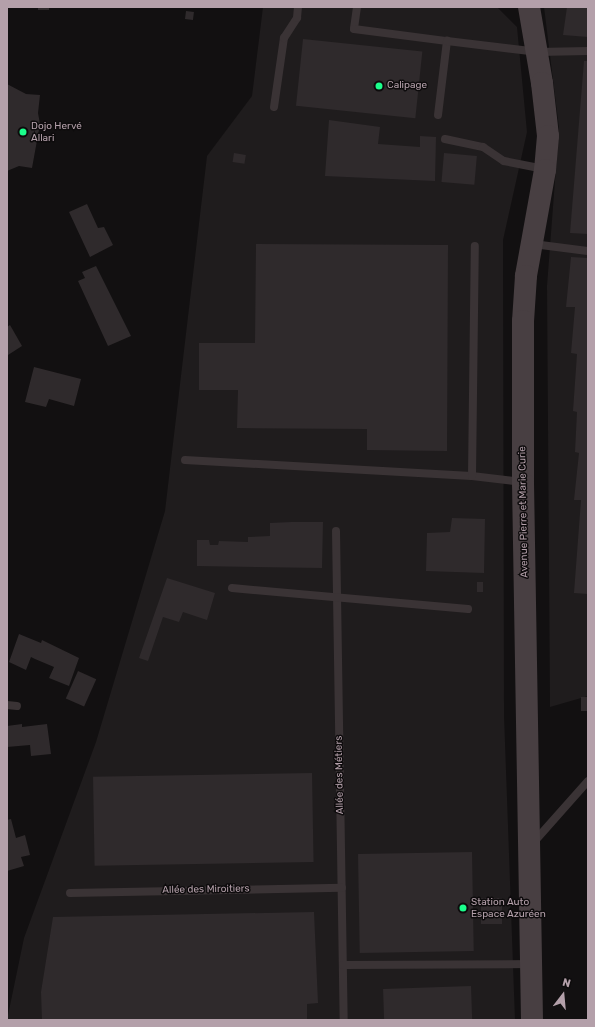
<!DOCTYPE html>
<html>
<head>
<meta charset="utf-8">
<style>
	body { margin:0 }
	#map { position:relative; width:595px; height:1027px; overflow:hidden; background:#121011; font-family:Rubik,sans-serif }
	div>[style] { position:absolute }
	.built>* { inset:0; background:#1f1c1d }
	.building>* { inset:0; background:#2f2a2c; transform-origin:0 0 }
	.lane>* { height:8px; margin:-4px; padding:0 4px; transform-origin:4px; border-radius:4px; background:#3a3335 }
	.secondary>* { height:22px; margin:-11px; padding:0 11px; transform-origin:11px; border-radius:11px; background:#483f42 }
	.dots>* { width:11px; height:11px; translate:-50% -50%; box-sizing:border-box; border:2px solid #0d0b0c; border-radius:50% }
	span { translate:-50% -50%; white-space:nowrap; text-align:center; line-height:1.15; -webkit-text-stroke:3px #0d0b0c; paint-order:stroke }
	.poi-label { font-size:10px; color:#b4a0aa }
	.left { translate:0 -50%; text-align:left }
	.street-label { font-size:10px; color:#b4a0aa }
	.frame { position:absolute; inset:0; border:8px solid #b4a0aa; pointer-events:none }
	.north { position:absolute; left:543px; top:975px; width:40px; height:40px; -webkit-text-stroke:3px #0d0b0c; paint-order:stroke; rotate:16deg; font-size:11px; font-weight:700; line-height:16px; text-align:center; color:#b4a0aa }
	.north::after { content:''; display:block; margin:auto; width:14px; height:18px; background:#b4a0aa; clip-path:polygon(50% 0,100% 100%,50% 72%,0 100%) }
</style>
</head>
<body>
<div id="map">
	<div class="built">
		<div style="clip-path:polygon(263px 7px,497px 7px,517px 27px,527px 132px,503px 240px,504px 715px,515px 1020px,7px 1020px,24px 938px,96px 742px,165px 511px,207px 156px,252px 96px)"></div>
		<div style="clip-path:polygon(544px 7px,588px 7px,588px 696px,550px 707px,547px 286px,559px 128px)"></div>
	</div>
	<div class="building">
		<div style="left:38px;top:7px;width:11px;height:3px"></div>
		<div style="clip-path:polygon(567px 7px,588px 7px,588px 37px,563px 35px)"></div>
		<div style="left:186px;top:11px;width:8px;height:8px;rotate:7deg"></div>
		<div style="left:303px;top:39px;width:120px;height:67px;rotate:6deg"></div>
		<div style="clip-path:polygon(584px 61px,588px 61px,588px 234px,570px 233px)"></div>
		<div style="clip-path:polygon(7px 84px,26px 94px,40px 95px,38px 113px,40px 124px,32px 168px,19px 166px,7px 171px)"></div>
		<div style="clip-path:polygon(329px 120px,380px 127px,378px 144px,420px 147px,420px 136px,436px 137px,435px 181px,325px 176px)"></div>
		<div style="left:234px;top:153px;width:12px;height:9px;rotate:9deg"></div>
		<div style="left:444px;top:153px;width:33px;height:29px;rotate:5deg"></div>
		<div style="clip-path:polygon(87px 204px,98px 228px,104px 227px,113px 245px,90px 257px,69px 212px)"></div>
		<div style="clip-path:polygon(256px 244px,448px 245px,447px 451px,367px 450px,367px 429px,237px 428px,238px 390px,199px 390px,199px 343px,255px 343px)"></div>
		<div style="clip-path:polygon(571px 257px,588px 258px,588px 594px,574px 593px,581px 500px,574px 500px,579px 453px,575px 452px,577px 412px,573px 411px,577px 354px,571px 353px,575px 307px,566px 307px)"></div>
		<div style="clip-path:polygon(96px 266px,131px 336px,108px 346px,78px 281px,85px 278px,82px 272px)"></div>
		<div style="clip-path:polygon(10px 325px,22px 346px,8px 355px,7px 327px)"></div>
		<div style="clip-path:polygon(34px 367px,81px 379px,74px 406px,49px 399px,46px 407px,25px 402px)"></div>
		<div style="clip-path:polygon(452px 518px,485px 519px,484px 573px,426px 571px,427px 533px,450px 532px)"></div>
		<div style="clip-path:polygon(292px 522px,323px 522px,322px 568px,197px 566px,197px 540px,209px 540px,210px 545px,218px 545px,219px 541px,248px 542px,248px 537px,270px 536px,270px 523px)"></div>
		<div style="clip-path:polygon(167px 578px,215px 593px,207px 620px,183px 612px,179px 622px,163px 617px,148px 661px,139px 658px)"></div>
		<div style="left:477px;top:582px;width:6px;height:10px"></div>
		<div style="clip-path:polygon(19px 634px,41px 643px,42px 640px,79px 658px,69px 686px,49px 678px,54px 667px,35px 659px,31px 657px,26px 670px,9px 662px)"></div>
		<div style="left:78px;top:671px;width:20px;height:30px;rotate:24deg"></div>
		<div style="left:581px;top:697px;width:7px;height:14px"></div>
		<div style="clip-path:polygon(22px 724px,22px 727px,47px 724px,51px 754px,31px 756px,30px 745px,7px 747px,7px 726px)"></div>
		<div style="left:312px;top:773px;width:89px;height:219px;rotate:89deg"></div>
		<div style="clip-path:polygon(11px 819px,16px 838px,25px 835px,30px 855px,21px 857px,24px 866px,7px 871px,7px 820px)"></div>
		<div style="left:472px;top:852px;width:99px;height:114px;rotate:89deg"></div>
		<div style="left:481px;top:898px;width:21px;height:26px"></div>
		<div style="clip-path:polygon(314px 912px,318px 1003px,307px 1004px,307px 1020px,42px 1020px,41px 992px,53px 917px)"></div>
		<div style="left:471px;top:986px;width:34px;height:88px;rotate:88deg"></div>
	</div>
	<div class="lane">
		<div style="left:357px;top:7px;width:22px;rotate:98deg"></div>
		<div style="left:354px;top:29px;width:94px;rotate:7.4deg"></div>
		<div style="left:274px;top:107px;width:70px;rotate:-81.8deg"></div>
		<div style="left:284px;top:38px;width:24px;rotate:-57deg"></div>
		<div style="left:297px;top:18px;width:11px;rotate:-85deg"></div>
		<div style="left:438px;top:115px;width:75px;rotate:-83.1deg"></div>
		<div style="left:447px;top:41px;width:92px;rotate:6.9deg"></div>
		<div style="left:538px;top:52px;width:50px;rotate:-1.1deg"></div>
		<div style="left:445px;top:139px;width:39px;rotate:12deg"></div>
		<div style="left:483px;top:147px;width:25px;rotate:34deg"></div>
		<div style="left:504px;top:161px;width:41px;rotate:11.3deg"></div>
		<div style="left:533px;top:244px;width:55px;rotate:7.3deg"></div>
		<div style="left:185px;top:460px;width:287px;rotate:3.2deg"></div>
		<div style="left:472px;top:476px;width:50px;rotate:6.8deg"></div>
		<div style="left:472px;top:476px;width:230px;rotate:-89.3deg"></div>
		<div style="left:336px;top:531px;width:489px;rotate:89.1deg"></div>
		<div style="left:232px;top:588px;width:237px;rotate:5.1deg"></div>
		<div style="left:7px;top:705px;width:10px;rotate:6deg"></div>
		<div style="left:533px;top:843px;width:83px;rotate:-48.4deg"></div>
		<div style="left:70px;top:893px;width:272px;rotate:-1.1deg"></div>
		<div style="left:343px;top:965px;width:187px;rotate:-0.3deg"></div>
	</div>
	<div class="secondary">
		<div style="left:529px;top:7px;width:77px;rotate:80.3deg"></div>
		<div style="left:542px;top:83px;width:53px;rotate:83.5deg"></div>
		<div style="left:548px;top:136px;width:34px;rotate:95deg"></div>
		<div style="left:545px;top:170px;width:108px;rotate:100.2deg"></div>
		<div style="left:526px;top:276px;width:45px;rotate:93.8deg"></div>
		<div style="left:523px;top:321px;width:162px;rotate:90deg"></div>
		<div style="left:523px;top:483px;width:537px;rotate:89.04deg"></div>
	</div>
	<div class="dots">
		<div style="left:379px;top:86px;background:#1bff8c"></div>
		<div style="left:23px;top:132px;background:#1bff8c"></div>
		<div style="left:463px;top:908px;background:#1bff8c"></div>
	</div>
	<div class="poi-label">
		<span class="left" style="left:387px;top:86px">Calipage</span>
		<span class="left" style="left:31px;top:132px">Dojo Hervé<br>Allari</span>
		<span class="left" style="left:471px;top:908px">Station Auto<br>Espace Azuréen</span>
	</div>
	<div class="street-label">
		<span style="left:524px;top:512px;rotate:-91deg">Avenue Pierre et Marie Curie</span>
		<span style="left:340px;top:775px;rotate:-91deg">Allée des Métiers</span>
		<span style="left:206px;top:890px;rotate:-1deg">Allée des Miroitiers</span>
	</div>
	<div class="frame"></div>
	<div class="north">N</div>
</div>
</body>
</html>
